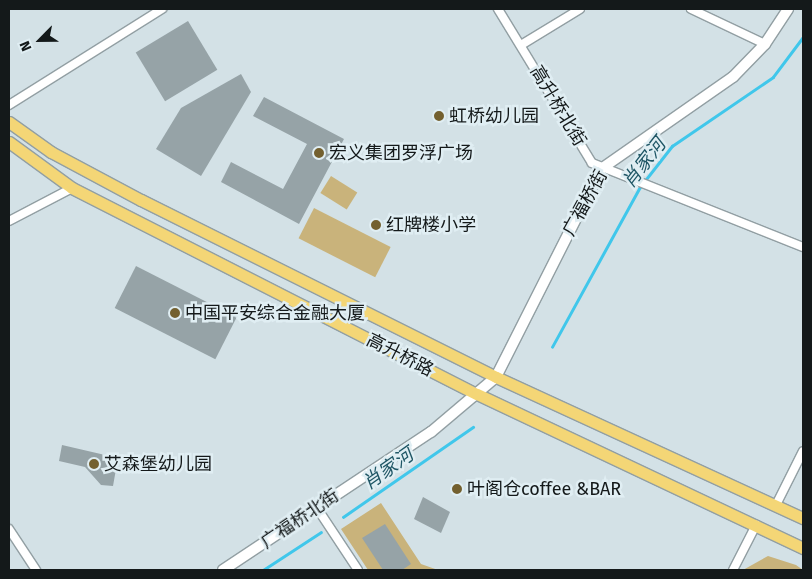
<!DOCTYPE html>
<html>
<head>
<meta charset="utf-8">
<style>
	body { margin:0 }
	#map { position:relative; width:812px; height:579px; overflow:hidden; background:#d3e1e6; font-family:"Fira Sans","Noto Sans SC",sans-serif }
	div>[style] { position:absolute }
	.green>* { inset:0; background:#c9b37b; transform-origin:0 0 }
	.stream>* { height:2.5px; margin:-1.25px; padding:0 1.25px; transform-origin:1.25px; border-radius:1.25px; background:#40c7eb }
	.building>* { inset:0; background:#96a3a7; transform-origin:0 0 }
	.roads { filter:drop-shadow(1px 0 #929fa3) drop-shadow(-1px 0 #929fa3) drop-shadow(0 1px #929fa3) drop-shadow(0 -1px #929fa3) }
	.street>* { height:8px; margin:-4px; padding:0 4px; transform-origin:4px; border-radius:4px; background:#fff }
	.secondary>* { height:10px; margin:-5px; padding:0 5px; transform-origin:5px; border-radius:5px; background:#fff }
	.primary>* { height:11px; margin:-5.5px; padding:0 5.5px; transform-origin:5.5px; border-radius:5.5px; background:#f4d676 }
	.dots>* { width:14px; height:14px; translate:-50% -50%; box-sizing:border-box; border:2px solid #e0eef3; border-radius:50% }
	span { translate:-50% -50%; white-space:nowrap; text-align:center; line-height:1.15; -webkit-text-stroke:5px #e0eef3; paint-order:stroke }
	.street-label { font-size:18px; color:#14191a }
	.poi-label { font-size:18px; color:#14191a }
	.left { translate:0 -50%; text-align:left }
	.water-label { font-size:19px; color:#1f5665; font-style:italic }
	.frame { position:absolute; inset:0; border:10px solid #14191a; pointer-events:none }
	.north { position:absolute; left:15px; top:15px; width:50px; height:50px; -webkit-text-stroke:4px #e0eef3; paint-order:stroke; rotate:247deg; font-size:14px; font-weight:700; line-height:20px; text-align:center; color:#14191a }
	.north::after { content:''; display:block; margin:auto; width:18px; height:22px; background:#14191a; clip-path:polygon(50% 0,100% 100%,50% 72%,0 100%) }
</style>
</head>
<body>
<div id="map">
	<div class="green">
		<div style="left:331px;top:176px;width:31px;height:20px;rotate:32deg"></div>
		<div style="left:314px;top:208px;width:86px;height:34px;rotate:27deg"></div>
		<div style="clip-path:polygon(381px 503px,421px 564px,438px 570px,368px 570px,341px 529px)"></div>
		<div style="clip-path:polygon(768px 556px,796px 565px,803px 570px,743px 570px)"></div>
	</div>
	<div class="stream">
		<div style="left:552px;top:347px;width:183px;rotate:-61.2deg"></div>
		<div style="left:640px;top:187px;width:52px;rotate:-52deg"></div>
		<div style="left:672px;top:146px;width:122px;rotate:-34.3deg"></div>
		<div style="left:773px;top:77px;width:50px;rotate:-53.1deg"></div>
		<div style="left:343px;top:517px;width:158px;rotate:-34.7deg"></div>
		<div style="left:263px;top:570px;width:69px;rotate:-33.2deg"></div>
	</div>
	<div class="building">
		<div style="left:188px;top:21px;width:57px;height:61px;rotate:59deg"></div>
		<div style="clip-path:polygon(241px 74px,251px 92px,201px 176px,156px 149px,181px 108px)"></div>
		<div style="clip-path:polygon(264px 97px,344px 139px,299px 224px,221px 182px,231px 162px,283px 189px,307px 144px,253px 116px)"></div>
		<div style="left:136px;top:266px;width:113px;height:47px;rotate:27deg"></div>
		<div style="clip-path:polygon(62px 445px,118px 458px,113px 486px,101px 485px,85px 467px,59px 461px)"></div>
		<div style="clip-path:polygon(423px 497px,450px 512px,441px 533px,414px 519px)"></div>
		<div style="clip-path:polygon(385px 524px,411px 564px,402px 570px,383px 570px,362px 538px)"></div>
	</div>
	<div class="roads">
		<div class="street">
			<div style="left:498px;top:9px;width:180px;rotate:58.6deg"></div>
			<div style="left:592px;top:163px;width:227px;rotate:21.7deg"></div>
			<div style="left:691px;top:9px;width:82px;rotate:25.3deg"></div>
			<div style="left:521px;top:45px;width:69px;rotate:-31.4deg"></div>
			<div style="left:9px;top:105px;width:181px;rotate:-32.1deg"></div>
			<div style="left:9px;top:221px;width:71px;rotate:-27.6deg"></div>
			<div style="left:776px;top:505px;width:60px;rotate:-63.4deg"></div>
			<div style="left:317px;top:508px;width:74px;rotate:56.5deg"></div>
			<div style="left:9px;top:529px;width:49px;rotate:56.6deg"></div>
			<div style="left:733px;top:570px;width:51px;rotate:-62.9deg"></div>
		</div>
		<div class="secondary">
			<div style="left:223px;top:570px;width:250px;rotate:-33.6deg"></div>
			<div style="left:431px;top:432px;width:85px;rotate:-40.2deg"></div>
			<div style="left:496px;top:377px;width:233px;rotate:-63.2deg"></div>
			<div style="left:601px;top:169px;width:161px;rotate:-34.9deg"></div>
			<div style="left:733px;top:77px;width:46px;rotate:-45.9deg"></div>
			<div style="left:765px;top:44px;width:42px;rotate:-56.7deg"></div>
		</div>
		<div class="primary">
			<div style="left:9px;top:122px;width:52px;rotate:35.5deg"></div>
			<div style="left:51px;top:152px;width:102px;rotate:28.1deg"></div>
			<div style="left:141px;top:200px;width:397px;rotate:26.5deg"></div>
			<div style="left:496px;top:377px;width:338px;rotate:24.7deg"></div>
			<div style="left:9px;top:142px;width:78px;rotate:36.1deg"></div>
			<div style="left:72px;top:188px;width:454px;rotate:27deg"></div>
			<div style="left:477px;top:394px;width:361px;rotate:25.3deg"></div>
		</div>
	</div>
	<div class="dots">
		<div style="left:439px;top:116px;background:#73602f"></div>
		<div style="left:319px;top:153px;background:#73602f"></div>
		<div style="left:376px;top:225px;background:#73602f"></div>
		<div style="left:175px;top:313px;background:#73602f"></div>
		<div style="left:94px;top:464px;background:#73602f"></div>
		<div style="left:457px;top:489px;background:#73602f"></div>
	</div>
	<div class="street-label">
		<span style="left:558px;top:106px;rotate:59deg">高升桥北街</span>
		<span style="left:585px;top:203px;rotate:-61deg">广福桥街</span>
		<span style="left:400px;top:355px;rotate:27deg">高升桥路</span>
		<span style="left:300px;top:519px;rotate:-34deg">广福桥北街</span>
	</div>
	<div class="poi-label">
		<span class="left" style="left:449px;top:116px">虹桥幼儿园</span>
		<span class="left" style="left:329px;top:153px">宏义集团罗浮广场</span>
		<span class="left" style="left:386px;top:225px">红牌楼小学</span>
		<span class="left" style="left:185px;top:313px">中国平安综合金融大厦</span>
		<span class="left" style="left:104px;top:464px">艾森堡幼儿园</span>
		<span class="left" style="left:467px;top:489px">叶阁仓coffee &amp;BAR</span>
	</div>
	<div class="water-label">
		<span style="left:644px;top:163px;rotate:-52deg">肖家河</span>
		<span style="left:388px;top:469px;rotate:-35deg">肖家河</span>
	</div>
	<div class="frame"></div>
	<div class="north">N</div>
</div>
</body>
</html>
